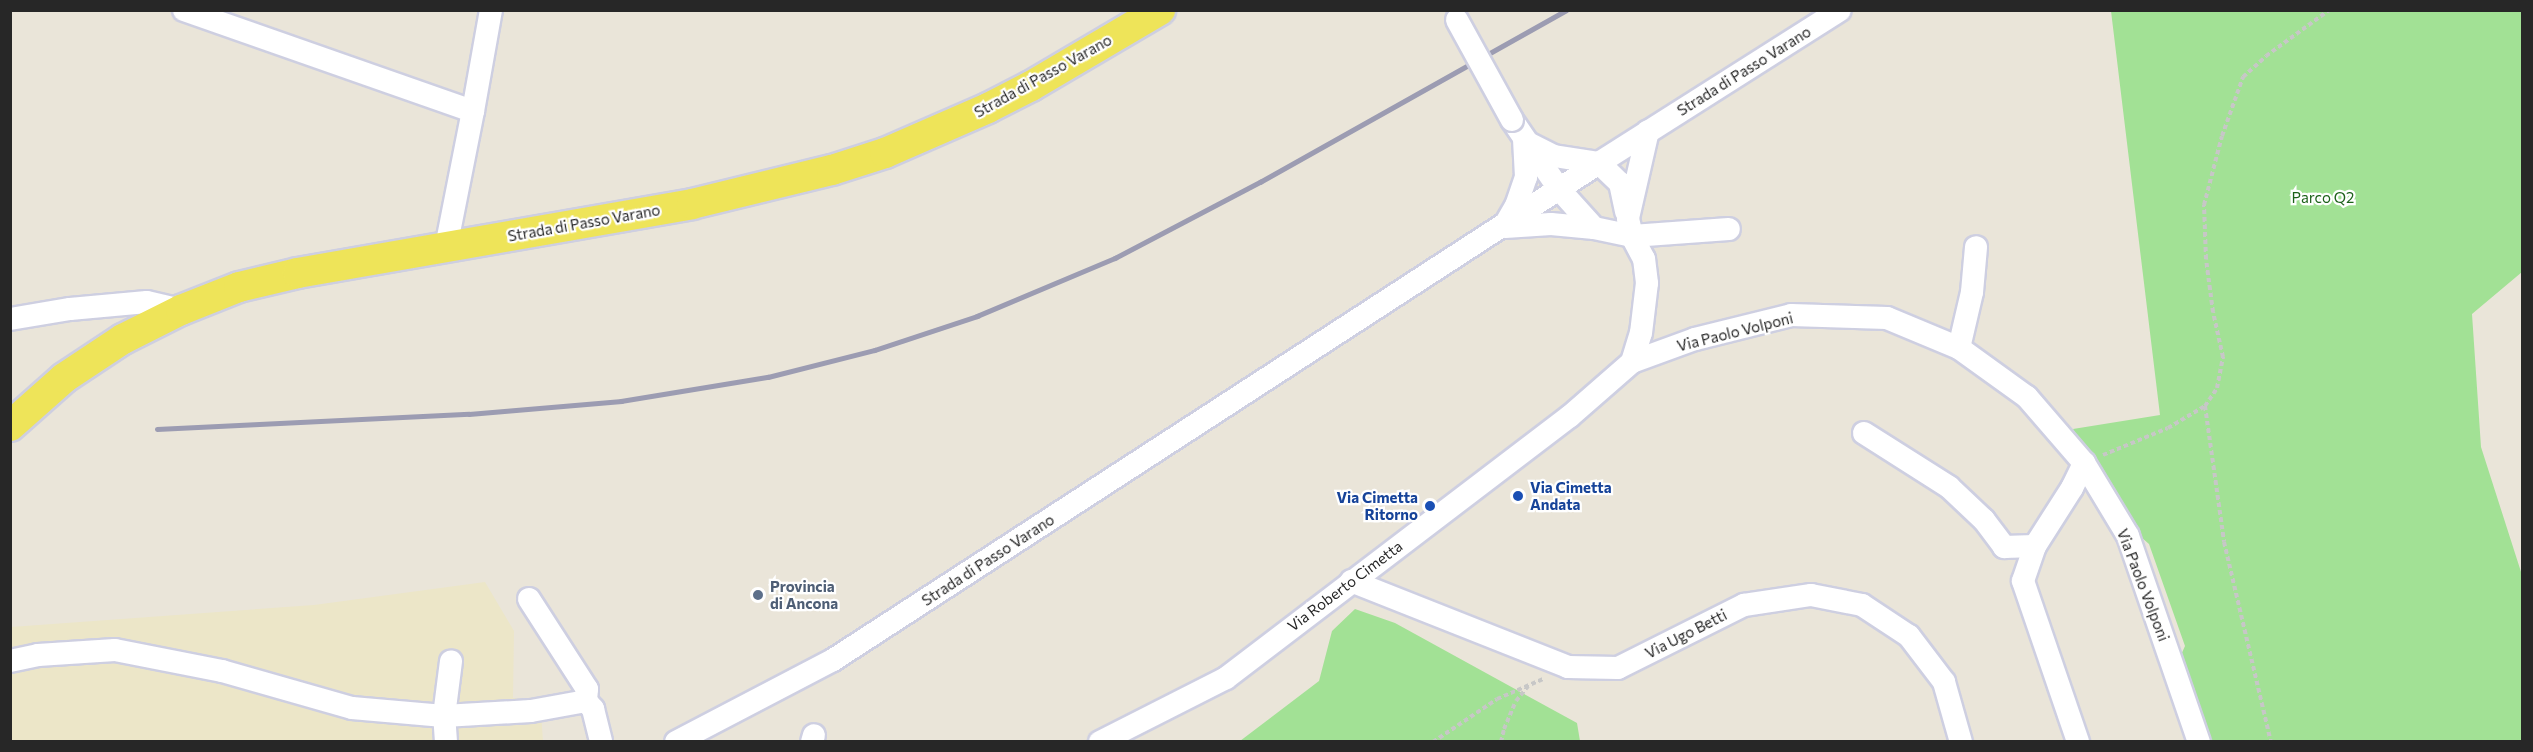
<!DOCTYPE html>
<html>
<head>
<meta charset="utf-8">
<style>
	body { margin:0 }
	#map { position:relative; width:2533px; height:752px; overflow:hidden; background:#eae5d9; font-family:Commissioner,sans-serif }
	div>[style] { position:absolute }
	.education>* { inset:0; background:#ece6c8 }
	.green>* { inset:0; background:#a2e195 }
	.path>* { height:4px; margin-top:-2px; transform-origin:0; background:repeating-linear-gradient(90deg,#c7c7c7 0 4.5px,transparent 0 7.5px) }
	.roads { filter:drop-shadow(2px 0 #cecfe1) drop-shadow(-2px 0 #cecfe1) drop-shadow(0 2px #cecfe1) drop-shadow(0 -2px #cecfe1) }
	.minor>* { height:22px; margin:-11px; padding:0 11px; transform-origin:11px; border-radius:11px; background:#fff }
	.major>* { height:30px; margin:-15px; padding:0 15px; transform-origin:15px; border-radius:15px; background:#eee459 }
	.rail>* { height:4.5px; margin:-2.25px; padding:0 2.25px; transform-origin:2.25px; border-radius:2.25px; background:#9c9cb2 }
	.bridges { filter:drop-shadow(2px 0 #cecfe1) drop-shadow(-2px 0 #cecfe1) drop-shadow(0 2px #cecfe1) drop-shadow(0 -2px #cecfe1) }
	.minor-bridge>* { height:22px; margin:-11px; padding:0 11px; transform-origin:11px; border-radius:11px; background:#fff }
	.dots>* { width:16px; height:16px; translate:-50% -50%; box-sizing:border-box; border:3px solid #fff; border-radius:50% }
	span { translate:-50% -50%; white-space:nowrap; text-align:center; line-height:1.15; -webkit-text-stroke:4.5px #fff; paint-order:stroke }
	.street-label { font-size:15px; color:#272727 }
	.park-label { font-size:15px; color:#1d621a }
	.transit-label { font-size:15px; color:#164399; font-weight:700 }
	.left { translate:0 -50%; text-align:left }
	.right { translate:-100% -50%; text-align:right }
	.service-label { font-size:15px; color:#4e5e75; font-weight:700 }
	.frame { position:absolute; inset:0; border:12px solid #272727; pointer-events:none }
</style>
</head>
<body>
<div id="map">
	<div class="education">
		<div style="clip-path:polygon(485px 582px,514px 631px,513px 698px,540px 699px,543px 741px,11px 742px,11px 627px,314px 605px)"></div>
	</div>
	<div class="green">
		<div style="clip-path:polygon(2111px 11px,2522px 11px,2522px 272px,2472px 314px,2481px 447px,2522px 575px,2522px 741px,2211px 741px,2181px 655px,2185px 646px,2149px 544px,2126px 524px,2073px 429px,2160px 415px)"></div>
		<div style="clip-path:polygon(1355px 609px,1395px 623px,1577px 723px,1580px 741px,1240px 741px,1319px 681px,1332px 631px)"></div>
	</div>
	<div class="path">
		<div style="left:2205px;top:406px;width:137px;rotate:82deg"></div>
		<div style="left:2224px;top:542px;width:205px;rotate:76.8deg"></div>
		<div style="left:2103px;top:455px;width:70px;rotate:-22.6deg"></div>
		<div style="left:2168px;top:428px;width:43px;rotate:-30.7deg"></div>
		<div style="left:2205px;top:406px;width:22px;rotate:-56deg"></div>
		<div style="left:2217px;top:388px;width:32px;rotate:-79deg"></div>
		<div style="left:2223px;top:357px;width:46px;rotate:-102.5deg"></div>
		<div style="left:2213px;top:312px;width:53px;rotate:-97.5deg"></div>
		<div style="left:2206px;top:259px;width:54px;rotate:-92.1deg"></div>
		<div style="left:2204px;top:205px;width:71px;rotate:-75.4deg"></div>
		<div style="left:2222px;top:136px;width:63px;rotate:-70.4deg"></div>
		<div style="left:2243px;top:77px;width:31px;rotate:-42deg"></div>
		<div style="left:2266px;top:56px;width:78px;rotate:-36.1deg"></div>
		<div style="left:1433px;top:742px;width:77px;rotate:-33.9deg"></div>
		<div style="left:1497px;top:699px;width:50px;rotate:-23.5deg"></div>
		<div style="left:1501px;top:742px;width:13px;rotate:-77deg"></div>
		<div style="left:1504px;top:729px;width:30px;rotate:-67deg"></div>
		<div style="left:1516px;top:701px;width:19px;rotate:-51deg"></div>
	</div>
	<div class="roads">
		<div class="minor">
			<div style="left:184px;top:10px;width:306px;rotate:19.3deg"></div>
			<div style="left:473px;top:111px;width:139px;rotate:101.2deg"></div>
			<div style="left:473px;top:111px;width:103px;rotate:-79.9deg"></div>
			<div style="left:1512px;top:120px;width:83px;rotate:55.7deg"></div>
			<div style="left:1559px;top:189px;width:52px;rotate:48.1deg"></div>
			<div style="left:1594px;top:228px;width:39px;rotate:12deg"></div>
			<div style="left:1632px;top:236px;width:97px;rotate:-4.1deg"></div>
			<div style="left:1528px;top:143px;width:29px;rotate:27deg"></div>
			<div style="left:1554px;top:156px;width:46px;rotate:8.8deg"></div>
			<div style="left:1599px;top:163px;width:29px;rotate:44deg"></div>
			<div style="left:1620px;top:183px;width:29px;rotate:78deg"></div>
			<div style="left:1506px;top:223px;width:20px;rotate:-60deg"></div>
			<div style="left:1516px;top:206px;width:31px;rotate:-71deg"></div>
			<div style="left:1526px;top:177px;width:36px;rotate:-93deg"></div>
			<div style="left:1505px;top:227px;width:46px;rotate:-3.7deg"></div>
			<div style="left:1551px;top:224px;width:43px;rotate:5.3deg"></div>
			<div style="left:10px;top:319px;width:61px;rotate:-9.5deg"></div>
			<div style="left:70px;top:309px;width:77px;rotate:-5.2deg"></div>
			<div style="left:147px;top:302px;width:35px;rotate:13deg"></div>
			<div style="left:1959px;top:348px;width:57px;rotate:-76.9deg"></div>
			<div style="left:1972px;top:292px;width:45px;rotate:-84.9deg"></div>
			<div style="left:1632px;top:362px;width:30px;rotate:-73deg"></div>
			<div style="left:1641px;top:333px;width:50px;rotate:-83.2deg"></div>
			<div style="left:1647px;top:283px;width:24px;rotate:-97deg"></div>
			<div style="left:1644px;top:259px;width:26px;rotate:-118deg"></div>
			<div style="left:1632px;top:236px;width:18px;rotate:-103deg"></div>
			<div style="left:1628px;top:218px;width:89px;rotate:-77.1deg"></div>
			<div style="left:1864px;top:433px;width:101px;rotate:32.4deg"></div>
			<div style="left:1949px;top:487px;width:48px;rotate:43.3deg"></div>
			<div style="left:1984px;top:520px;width:34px;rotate:53deg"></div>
			<div style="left:2004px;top:547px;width:31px;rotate:-2deg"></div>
			<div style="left:2035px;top:546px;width:69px;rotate:-57.5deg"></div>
			<div style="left:2072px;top:488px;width:28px;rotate:-64deg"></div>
			<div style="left:2035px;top:546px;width:37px;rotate:109deg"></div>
			<div style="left:2023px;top:581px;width:170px;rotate:71.1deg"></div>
			<div style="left:1351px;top:581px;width:233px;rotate:21.6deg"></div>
			<div style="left:1568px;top:667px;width:50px;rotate:1.1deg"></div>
			<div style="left:1618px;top:668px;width:141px;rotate:-26.6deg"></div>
			<div style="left:1744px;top:605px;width:68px;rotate:-8.5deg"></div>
			<div style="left:1811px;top:595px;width:52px;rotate:11.1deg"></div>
			<div style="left:1862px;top:605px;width:56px;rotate:33.4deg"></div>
			<div style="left:1909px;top:636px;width:58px;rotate:52.7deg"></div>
			<div style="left:1944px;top:682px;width:62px;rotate:74.2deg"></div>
			<div style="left:529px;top:599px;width:107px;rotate:57.2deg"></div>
			<div style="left:587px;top:689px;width:12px;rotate:95deg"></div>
			<div style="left:586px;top:701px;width:11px;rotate:49deg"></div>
			<div style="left:593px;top:709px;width:34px;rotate:76deg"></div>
			<div style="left:10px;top:661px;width:29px;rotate:-12deg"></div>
			<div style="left:38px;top:655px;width:77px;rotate:-3.7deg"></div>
			<div style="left:115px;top:650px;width:109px;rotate:11.1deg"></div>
			<div style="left:222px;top:671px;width:135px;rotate:15.9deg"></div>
			<div style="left:352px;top:708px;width:92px;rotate:5deg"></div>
			<div style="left:444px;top:716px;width:87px;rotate:-3.3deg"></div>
			<div style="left:531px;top:711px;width:56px;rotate:-10.3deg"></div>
			<div style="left:446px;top:742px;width:26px;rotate:-94deg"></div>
			<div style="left:444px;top:716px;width:55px;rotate:-82.7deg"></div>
			<div style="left:676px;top:742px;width:177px;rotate:-27.6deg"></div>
			<div style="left:833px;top:660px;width:913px;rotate:-32.98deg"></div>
			<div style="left:1599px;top:163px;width:285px;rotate:-32.4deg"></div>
			<div style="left:812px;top:742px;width:7px;rotate:-74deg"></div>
			<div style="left:1100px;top:742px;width:141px;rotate:-26.9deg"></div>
			<div style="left:1226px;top:678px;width:431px;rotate:-37.3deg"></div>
			<div style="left:1569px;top:417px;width:84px;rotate:-41.1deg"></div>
			<div style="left:1632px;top:362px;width:67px;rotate:-20.1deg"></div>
			<div style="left:1695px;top:339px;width:99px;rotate:-14deg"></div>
			<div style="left:1791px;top:315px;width:96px;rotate:1.8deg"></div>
			<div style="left:1887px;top:318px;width:78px;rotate:22.6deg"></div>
			<div style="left:1959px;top:348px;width:84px;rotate:35.8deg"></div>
			<div style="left:2027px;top:397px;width:87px;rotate:49.2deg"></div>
			<div style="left:2084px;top:463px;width:85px;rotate:58.9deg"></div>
			<div style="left:2128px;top:536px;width:218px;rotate:71deg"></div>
		</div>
		<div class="major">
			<div style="left:10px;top:426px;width:72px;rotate:-41.6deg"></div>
			<div style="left:64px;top:378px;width:71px;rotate:-33.5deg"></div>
			<div style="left:123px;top:339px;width:65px;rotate:-26.6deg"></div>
			<div style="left:181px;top:310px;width:62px;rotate:-21.6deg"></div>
			<div style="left:239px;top:287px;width:61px;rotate:-13.3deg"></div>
			<div style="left:298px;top:273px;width:400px;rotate:-9.9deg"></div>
			<div style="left:692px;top:204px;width:144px;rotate:-13.7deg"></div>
			<div style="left:832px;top:170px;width:56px;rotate:-17.8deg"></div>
			<div style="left:885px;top:153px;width:112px;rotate:-23.6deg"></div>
			<div style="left:988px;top:108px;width:48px;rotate:-27.1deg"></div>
			<div style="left:1031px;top:86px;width:150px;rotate:-30.5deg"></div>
		</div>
	</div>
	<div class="rail">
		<div style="left:157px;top:429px;width:312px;rotate:-2.8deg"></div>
		<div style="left:469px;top:414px;width:153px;rotate:-4.9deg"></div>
		<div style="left:621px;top:401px;width:149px;rotate:-9.3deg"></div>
		<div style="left:768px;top:377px;width:110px;rotate:-14.2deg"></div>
		<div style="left:875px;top:350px;width:108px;rotate:-18.4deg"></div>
		<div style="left:977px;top:316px;width:150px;rotate:-22.8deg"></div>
		<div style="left:1115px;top:258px;width:164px;rotate:-27.7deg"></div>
		<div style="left:1260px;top:182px;width:351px;rotate:-29.3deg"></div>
	</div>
	<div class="bridges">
		<div class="minor-bridge">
			<div style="left:1457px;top:20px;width:114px;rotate:61.2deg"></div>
		</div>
	</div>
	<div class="dots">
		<div style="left:1518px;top:496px;background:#1a4fb4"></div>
		<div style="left:1430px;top:506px;background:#1a4fb4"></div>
		<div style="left:758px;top:595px;background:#5c6f8a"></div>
	</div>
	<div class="street-label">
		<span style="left:1744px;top:71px;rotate:-32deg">Strada di Passo Varano</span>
		<span style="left:1043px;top:76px;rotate:-29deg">Strada di Passo Varano</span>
		<span style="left:584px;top:223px;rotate:-10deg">Strada di Passo Varano</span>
		<span style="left:1735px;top:332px;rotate:-14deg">Via Paolo Volponi</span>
		<span style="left:988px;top:560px;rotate:-33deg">Strada di Passo Varano</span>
		<span style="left:2143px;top:585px;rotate:69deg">Via Paolo Volponi</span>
		<span style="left:1345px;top:586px;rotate:-37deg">Via Roberto Cimetta</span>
		<span style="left:1686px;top:634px;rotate:-27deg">Via Ugo Betti</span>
	</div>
	<div class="park-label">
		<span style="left:2323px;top:198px">Parco Q2</span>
	</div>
	<div class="transit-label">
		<span class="left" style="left:1530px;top:496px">Via Cimetta<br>Andata</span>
		<span class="right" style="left:1418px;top:506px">Via Cimetta<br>Ritorno</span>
	</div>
	<div class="service-label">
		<span class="left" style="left:770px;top:595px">Provincia<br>di Ancona</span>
	</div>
	<div class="frame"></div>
</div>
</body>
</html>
